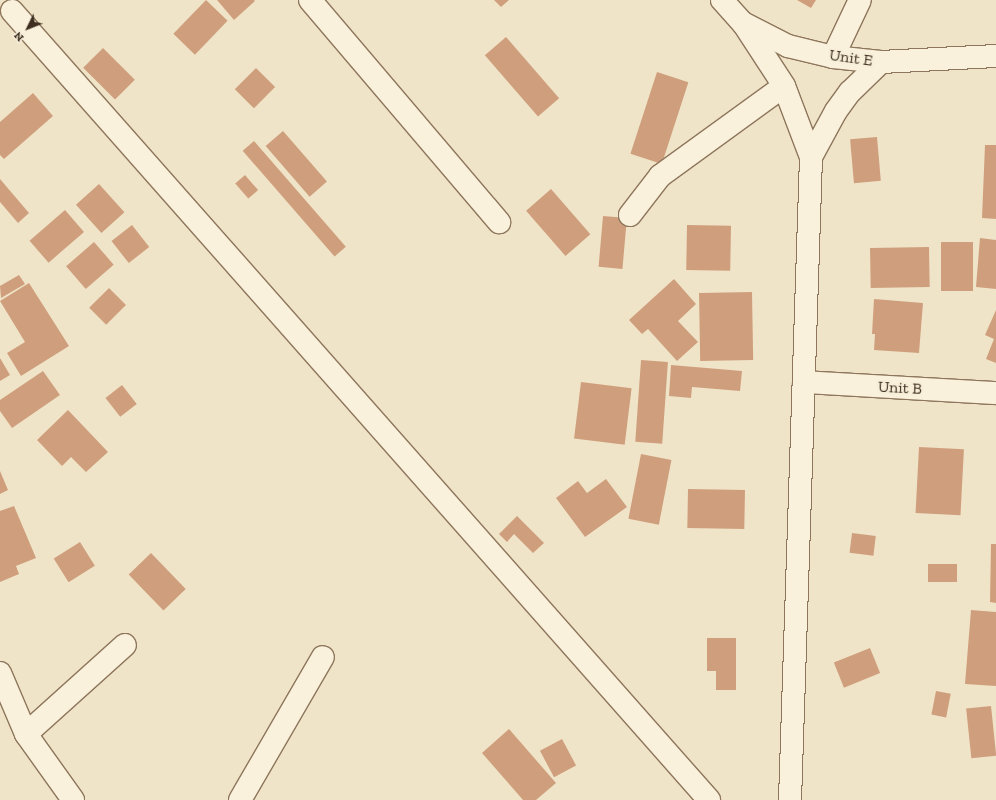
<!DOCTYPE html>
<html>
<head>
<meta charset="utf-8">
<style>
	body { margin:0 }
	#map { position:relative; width:996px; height:800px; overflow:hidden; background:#f0e4c8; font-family:"Zilla Slab",serif }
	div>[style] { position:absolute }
	.building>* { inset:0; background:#cf9f7d; transform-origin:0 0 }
	.roads { filter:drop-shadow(1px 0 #8d765c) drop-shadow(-1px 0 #8d765c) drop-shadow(0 1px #8d765c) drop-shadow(0 -1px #8d765c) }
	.street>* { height:22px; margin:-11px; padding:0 11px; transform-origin:11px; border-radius:11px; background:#faf1dc }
	.secondary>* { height:22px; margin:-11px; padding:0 11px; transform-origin:11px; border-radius:11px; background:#faf1dc }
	span { translate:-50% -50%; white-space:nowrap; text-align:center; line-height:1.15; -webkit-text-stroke:4px #f7eed8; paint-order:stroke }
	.street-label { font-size:16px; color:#3d2e20 }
	.north { position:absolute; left:8px; top:8px; width:40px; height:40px; -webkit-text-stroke:3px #f7eed8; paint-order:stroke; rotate:227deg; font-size:11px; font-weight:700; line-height:16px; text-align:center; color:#3d2e20 }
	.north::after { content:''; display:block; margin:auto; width:14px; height:18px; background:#3d2e20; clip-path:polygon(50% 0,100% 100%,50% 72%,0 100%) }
</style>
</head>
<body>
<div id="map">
	<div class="building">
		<div style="left:206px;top:0;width:30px;height:47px;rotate:44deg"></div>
		<div style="clip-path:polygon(217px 0,254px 0,255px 1px,234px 20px)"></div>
		<div style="clip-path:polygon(494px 0,509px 0,501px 7px)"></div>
		<div style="clip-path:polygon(797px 0,816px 0,811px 8px)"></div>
		<div style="left:506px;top:37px;width:81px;height:28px;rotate:49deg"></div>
		<div style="left:103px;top:48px;width:45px;height:28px;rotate:45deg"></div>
		<div style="left:256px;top:68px;width:27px;height:30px;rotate:45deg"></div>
		<div style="left:657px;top:72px;width:33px;height:86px;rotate:18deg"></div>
		<div style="clip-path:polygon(33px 93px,53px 116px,4px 159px,0 155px,0 122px)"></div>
		<div style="left:283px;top:131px;width:67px;height:23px;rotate:49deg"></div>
		<div style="left:877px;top:137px;width:44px;height:27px;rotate:85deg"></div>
		<div style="left:254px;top:141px;width:140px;height:15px;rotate:49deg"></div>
		<div style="clip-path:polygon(985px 145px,996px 145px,996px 219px,982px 218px)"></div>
		<div style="left:245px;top:175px;width:20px;height:13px;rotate:49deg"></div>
		<div style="clip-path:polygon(0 179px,29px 213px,18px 223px,0 202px)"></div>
		<div style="left:99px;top:184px;width:38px;height:31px;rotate:48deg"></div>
		<div style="left:551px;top:189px;width:60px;height:33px;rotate:49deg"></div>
		<div style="left:65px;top:210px;width:29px;height:47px;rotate:49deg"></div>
		<div style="left:603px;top:216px;width:24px;height:51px;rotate:5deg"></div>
		<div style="left:132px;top:225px;width:28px;height:26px;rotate:52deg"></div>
		<div style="left:687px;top:225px;width:44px;height:45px;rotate:1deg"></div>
		<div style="clip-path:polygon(980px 238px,996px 240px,996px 289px,976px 287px)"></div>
		<div style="left:94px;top:242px;width:30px;height:37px;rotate:49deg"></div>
		<div style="left:941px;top:242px;width:32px;height:49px"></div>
		<div style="left:929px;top:247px;width:40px;height:59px;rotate:89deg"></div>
		<div style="clip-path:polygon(19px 275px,25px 284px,1px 298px,0 286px)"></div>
		<div style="clip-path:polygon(674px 279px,696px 304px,678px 321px,698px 342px,677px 361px,648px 329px,642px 334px,629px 320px)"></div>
		<div style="clip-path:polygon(29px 283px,69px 346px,21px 376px,7px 353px,25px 342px,0 301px)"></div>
		<div style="left:109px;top:288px;width:24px;height:28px;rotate:45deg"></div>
		<div style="left:752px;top:292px;width:68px;height:53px;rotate:89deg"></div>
		<div style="clip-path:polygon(874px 299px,923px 303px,919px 353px,874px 350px,875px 334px,872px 334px)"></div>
		<div style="clip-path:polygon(996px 310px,996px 363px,986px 359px,994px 339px,985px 335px)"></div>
		<div style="clip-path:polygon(0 358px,10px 375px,0 381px)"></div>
		<div style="left:641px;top:360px;width:27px;height:82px;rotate:4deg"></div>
		<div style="clip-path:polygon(671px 365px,742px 371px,740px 391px,692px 387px,691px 398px,669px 396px)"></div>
		<div style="clip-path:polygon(43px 371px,60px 395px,12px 428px,0 411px,0 400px)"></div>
		<div style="left:581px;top:382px;width:51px;height:57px;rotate:7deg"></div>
		<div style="left:122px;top:385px;width:24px;height:21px;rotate:52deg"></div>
		<div style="clip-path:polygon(68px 410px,108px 452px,86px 472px,71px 457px,62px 466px,37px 440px)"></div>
		<div style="left:919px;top:447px;width:45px;height:66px;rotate:3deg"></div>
		<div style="left:641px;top:454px;width:31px;height:66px;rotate:11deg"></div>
		<div style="clip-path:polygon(0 471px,8px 490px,0 494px)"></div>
		<div style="clip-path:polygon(606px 479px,627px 507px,585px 537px,556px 498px,578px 481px,587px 493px)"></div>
		<div style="left:688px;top:489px;width:57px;height:39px;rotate:1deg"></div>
		<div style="clip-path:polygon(14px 506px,36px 558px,16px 566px,19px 574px,0 582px,0 511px)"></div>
		<div style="clip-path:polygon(517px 516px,544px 543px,533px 553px,514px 534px,507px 542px,499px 534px)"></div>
		<div style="left:852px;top:533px;width:24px;height:20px;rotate:7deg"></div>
		<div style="left:80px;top:542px;width:28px;height:31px;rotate:58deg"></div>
		<div style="clip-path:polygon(991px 544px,996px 544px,996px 603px,990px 602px)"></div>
		<div style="left:151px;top:553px;width:50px;height:31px;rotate:46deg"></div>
		<div style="left:928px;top:564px;width:29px;height:18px"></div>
		<div style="clip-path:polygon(971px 610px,996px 612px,996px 686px,965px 684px)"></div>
		<div style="clip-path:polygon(707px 638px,736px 638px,736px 690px,716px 690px,716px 671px,707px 671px)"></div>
		<div style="left:870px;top:648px;width:27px;height:39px;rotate:68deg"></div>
		<div style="left:936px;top:691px;width:15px;height:24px;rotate:11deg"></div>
		<div style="left:991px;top:706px;width:50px;height:25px;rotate:84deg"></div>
		<div style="clip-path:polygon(509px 729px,556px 783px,536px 800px,523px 800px,482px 753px)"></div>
		<div style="left:562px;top:739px;width:30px;height:25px;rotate:62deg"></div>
	</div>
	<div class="roads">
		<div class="street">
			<div style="left:310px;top:0;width:292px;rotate:49.6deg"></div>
			<div style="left:12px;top:11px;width:1053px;rotate:48.54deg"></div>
			<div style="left:743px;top:23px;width:75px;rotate:56.9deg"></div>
			<div style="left:784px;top:86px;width:76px;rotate:69.2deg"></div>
			<div style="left:811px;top:157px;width:643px;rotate:91.87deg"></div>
			<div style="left:833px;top:57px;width:63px;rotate:-64.7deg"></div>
			<div style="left:811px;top:157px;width:52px;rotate:-61.5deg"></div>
			<div style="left:836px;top:111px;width:24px;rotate:-54deg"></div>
			<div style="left:850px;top:92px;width:43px;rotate:-44.1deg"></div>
			<div style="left:630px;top:215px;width:49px;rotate:-52.4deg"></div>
			<div style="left:660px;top:176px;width:153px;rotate:-36deg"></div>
			<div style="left:804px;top:382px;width:192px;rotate:3.3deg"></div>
			<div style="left:0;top:673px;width:66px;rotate:66.9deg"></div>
			<div style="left:26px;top:734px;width:81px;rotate:54.5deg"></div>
			<div style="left:26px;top:734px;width:133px;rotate:-42deg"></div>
			<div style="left:240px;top:800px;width:165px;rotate:-59.9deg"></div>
		</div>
		<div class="secondary">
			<div style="left:722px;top:0;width:31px;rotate:48deg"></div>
			<div style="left:743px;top:23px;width:51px;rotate:27.1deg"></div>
			<div style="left:788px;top:46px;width:46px;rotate:13.7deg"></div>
			<div style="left:833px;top:57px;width:48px;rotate:5.9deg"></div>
			<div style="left:881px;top:62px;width:115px;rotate:-3deg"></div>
		</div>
	</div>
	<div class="street-label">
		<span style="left:851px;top:58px;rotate:8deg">Unit E</span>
		<span style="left:900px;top:388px;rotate:3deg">Unit B</span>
	</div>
	<div class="north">N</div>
</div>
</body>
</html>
